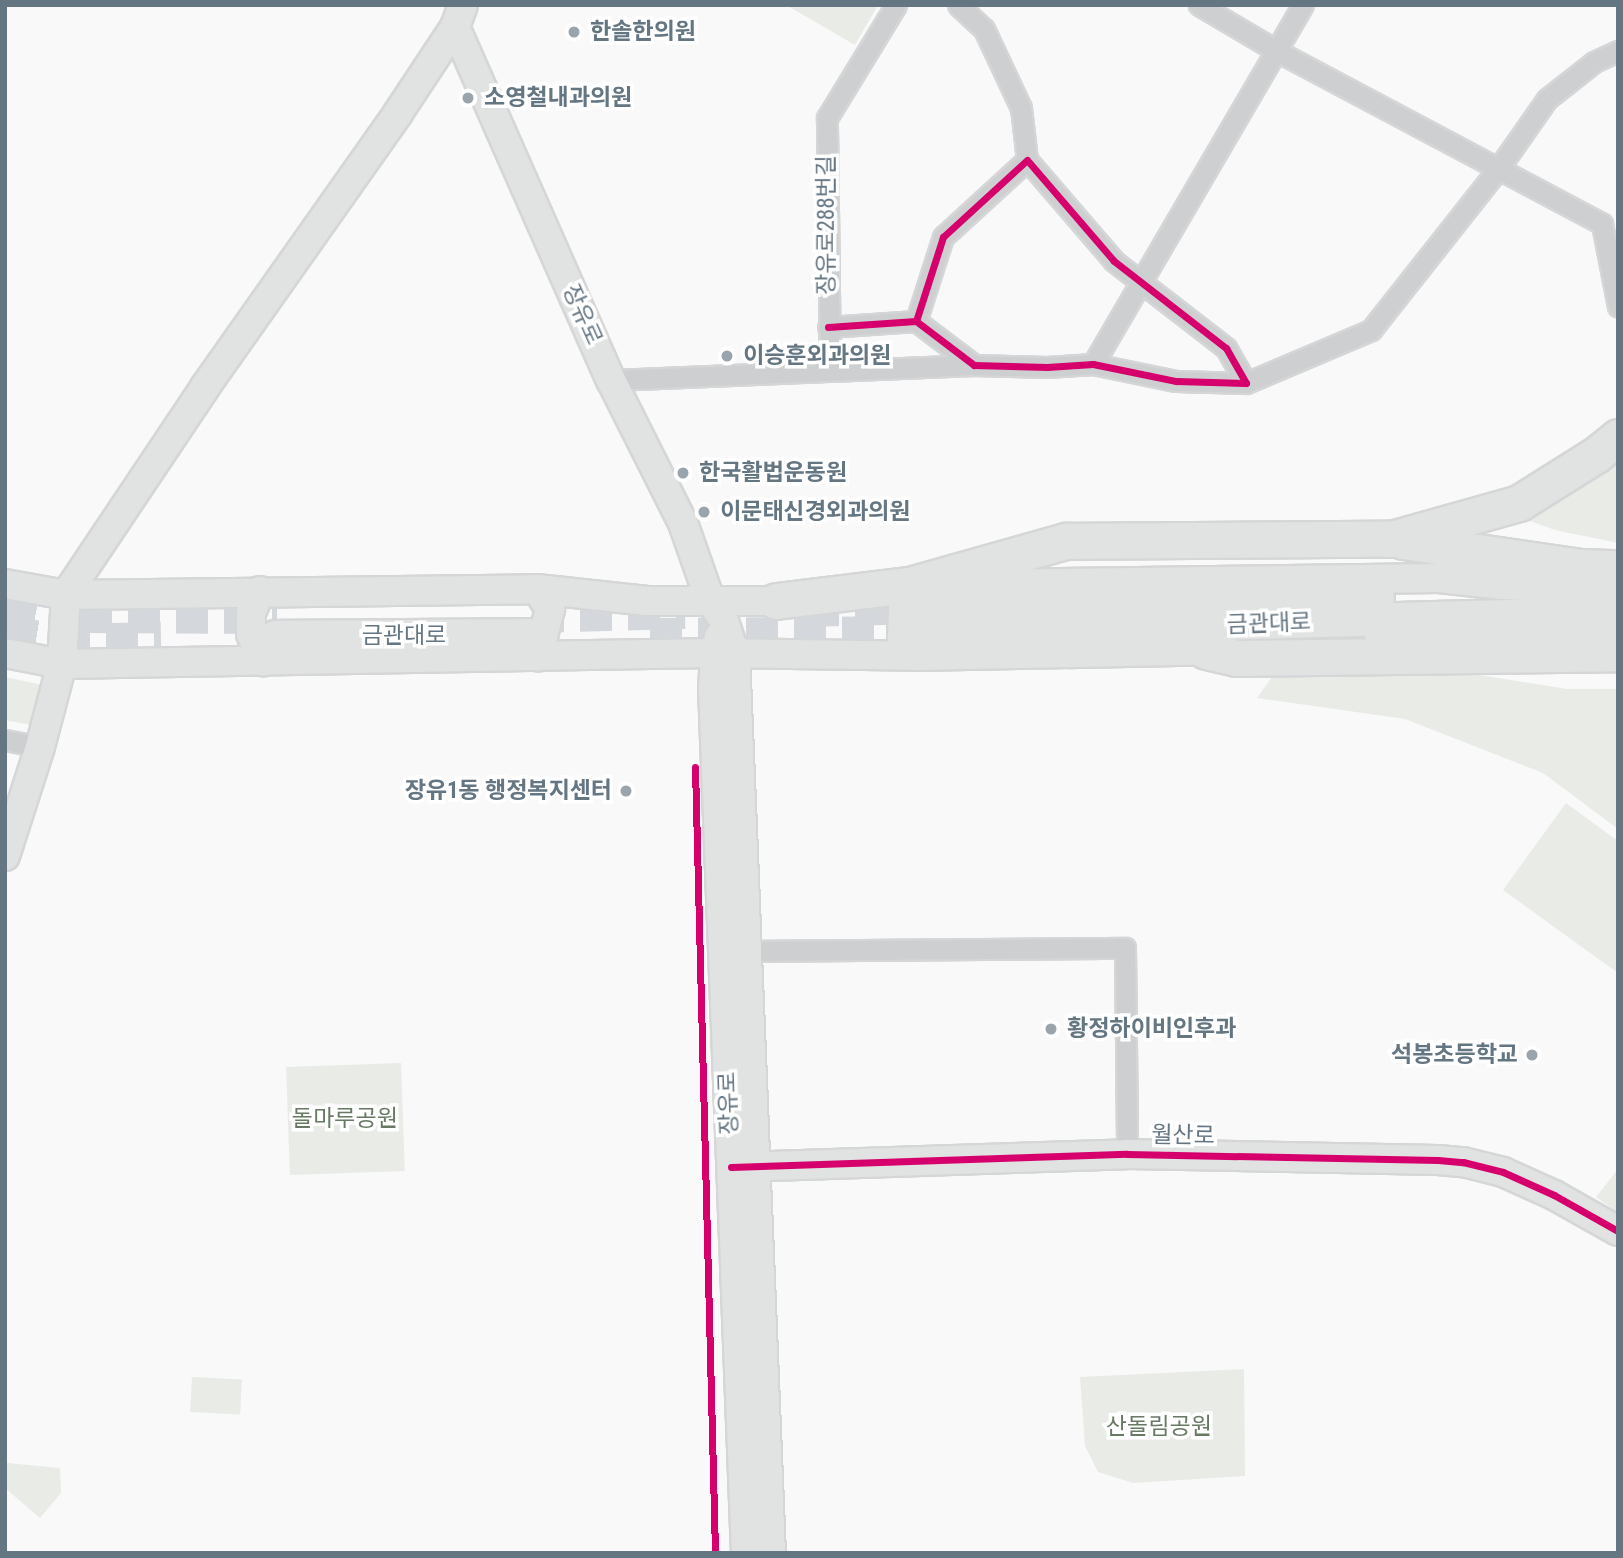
<!DOCTYPE html>
<html>
<head>
<meta charset="utf-8">
<style>
	body { margin:0 }
	#map { position:relative; width:1623px; height:1558px; overflow:hidden; background:#f9f9f9; font-family:"Roboto Condensed","Noto Sans KR",sans-serif }
	div>[style] { position:absolute }
	.green>* { inset:0; background:#e8ebe6; transform-origin:0 0 }
	.primary-tunnel>* { height:32px; margin-top:-16px; transform-origin:0; background:repeating-linear-gradient(90deg,#d4d8dc 0 32px,transparent 0 48px) }
	.roads { filter:drop-shadow(2px 0 #d5d6d7) drop-shadow(-2px 0 #d5d6d7) drop-shadow(0 2px #d5d6d7) drop-shadow(0 -2px #d5d6d7) }
	.street>* { height:19px; margin:-9.5px; padding:0 9.5px; transform-origin:9.5px; border-radius:9.5px; background:#cecfd0 }
	.secondary>* { height:28px; margin:-14px; padding:0 14px; transform-origin:14px; border-radius:14px; background:#e1e2e2 }
	.primary>* { height:32px; margin:-16px; padding:0 16px; transform-origin:16px; border-radius:16px; background:#e1e2e2 }
	.highway>* { height:35px; margin:-17.5px; padding:0 17.5px; transform-origin:17.5px; border-radius:17.5px; background:#e1e2e2 }
	.cycleway>* { height:7px; margin:-3.5px; padding:0 3.5px; transform-origin:3.5px; border-radius:3.5px; background:#d6006c }
	.dots>* { width:19px; height:19px; translate:-50% -50%; box-sizing:border-box; border:4px solid #fff; border-radius:50% }
	span { translate:-50% -50%; white-space:nowrap; text-align:center; line-height:1.15; -webkit-text-stroke:7px #fff; paint-order:stroke }
	.poi-label { font-size:23px; color:#657683; font-weight:700 }
	.left { translate:0 -50%; text-align:left }
	.right { translate:-100% -50%; text-align:right }
	.street-label { font-size:23px; color:#657683 }
	.park-label { font-size:23px; color:#687a64 }
	.frame { position:absolute; inset:0; border:7px solid #657683; pointer-events:none }
</style>
</head>
<body>
<div id="map">
	<div class="green">
		<div style="clip-path:polygon(786px 5px,878px 5px,855px 45px)"></div>
		<div style="clip-path:polygon(1618px 454px,1618px 543px,1555px 530px,1522px 518px)"></div>
		<div style="clip-path:polygon(1430px 667px,1567px 689px,1618px 689px,1618px 829px,1543px 773px,1405px 719px,1257px 698px,1277px 670px)"></div>
		<div style="clip-path:polygon(5px 677px,43px 685px,37px 715px,31px 725px,5px 720px)"></div>
		<div style="clip-path:polygon(1566px 803px,1618px 841px,1618px 973px,1503px 890px)"></div>
		<div style="left:401px;top:1063px;width:108px;height:115px;rotate:88deg"></div>
		<div style="clip-path:polygon(1618px 1169px,1618px 1213px,1596px 1197px)"></div>
		<div style="clip-path:polygon(1244px 1369px,1245px 1476px,1133px 1483px,1098px 1472px,1085px 1446px,1080px 1377px)"></div>
		<div style="left:192px;top:1377px;width:50px;height:35px;rotate:3deg"></div>
		<div style="clip-path:polygon(7px 1463px,60px 1468px,61px 1493px,40px 1518px,5px 1488px)"></div>
	</div>
	<div class="primary-tunnel">
		<div style="left:5px;top:604px;width:76px;rotate:9.8deg"></div>
		<div style="left:80px;top:617px;width:197px;rotate:0.3deg"></div>
		<div style="left:807px;top:611px;width:114px;rotate:-1.5deg"></div>
		<div style="left:532px;top:617px;width:153px;rotate:-1.5deg"></div>
		<div style="left:5px;top:631px;width:54px;rotate:9.6deg"></div>
		<div style="left:58px;top:640px;width:103px;rotate:-1.1deg"></div>
		<div style="left:650px;top:634px;width:270px;rotate:-0.4deg"></div>
	</div>
	<div class="roads">
		<div class="street">
			<div style="left:958px;top:5px;width:35px;rotate:43deg"></div>
			<div style="left:984px;top:29px;width:87px;rotate:64.9deg"></div>
			<div style="left:1021px;top:108px;width:52px;rotate:83.4deg"></div>
			<div style="left:1199px;top:5px;width:91px;rotate:30.5deg"></div>
			<div style="left:1277px;top:51px;width:368px;rotate:28deg"></div>
			<div style="left:1602px;top:224px;width:84px;rotate:79deg"></div>
			<div style="left:828px;top:327px;width:88px;rotate:-3.9deg"></div>
			<div style="left:916px;top:321px;width:73px;rotate:37.2deg"></div>
			<div style="left:974px;top:365px;width:73px;rotate:1.6deg"></div>
			<div style="left:1047px;top:367px;width:46px;rotate:-3.7deg"></div>
			<div style="left:1093px;top:364px;width:85px;rotate:11.6deg"></div>
			<div style="left:1176px;top:381px;width:70px;rotate:1.6deg"></div>
			<div style="left:1246px;top:383px;width:40px;rotate:-119.7deg"></div>
			<div style="left:1226px;top:348px;width:142px;rotate:-142.2deg"></div>
			<div style="left:1114px;top:261px;width:133px;rotate:-130.7deg"></div>
			<div style="left:1027px;top:160px;width:114px;rotate:137.5deg"></div>
			<div style="left:943px;top:237px;width:88px;rotate:107.8deg"></div>
			<div style="left:1093px;top:364px;width:416px;rotate:-59.7deg"></div>
			<div style="left:830px;top:371px;width:144px;rotate:-2.4deg"></div>
			<div style="left:611px;top:380px;width:219px;rotate:-2.4deg"></div>
			<div style="left:830px;top:371px;width:253px;rotate:-90.7deg"></div>
			<div style="left:827px;top:118px;width:132px;rotate:-58.6deg"></div>
			<div style="left:1246px;top:383px;width:136px;rotate:-23deg"></div>
			<div style="left:1371px;top:330px;width:205px;rotate:-51.7deg"></div>
			<div style="left:1498px;top:169px;width:85px;rotate:-55deg"></div>
			<div style="left:1547px;top:99px;width:60px;rotate:-38.2deg"></div>
			<div style="left:1594px;top:62px;width:26px;rotate:-25deg"></div>
			<div style="left:5px;top:740px;width:36px;rotate:11deg"></div>
			<div style="left:749px;top:951px;width:376px;rotate:-0.5deg"></div>
			<div style="left:1125px;top:948px;width:206px;rotate:89.4deg"></div>
		</div>
		<div class="secondary">
			<div style="left:455px;top:27px;width:386px;rotate:66.2deg"></div>
			<div style="left:611px;top:380px;width:160px;rotate:63.3deg"></div>
			<div style="left:683px;top:523px;width:82px;rotate:70.7deg"></div>
			<div style="left:710px;top:600px;width:25px;rotate:56deg"></div>
			<div style="left:724px;top:621px;width:35px;rotate:72deg"></div>
			<div style="left:735px;top:654px;width:900px;rotate:87.71deg"></div>
			<div style="left:5px;top:584px;width:62px;rotate:10.2deg"></div>
			<div style="left:66px;top:595px;width:471px;rotate:-0.7deg"></div>
			<div style="left:537px;top:589px;width:111px;rotate:6.2deg"></div>
			<div style="left:647px;top:601px;width:129px"></div>
			<div style="left:537px;top:589px;width:24px;rotate:57deg"></div>
			<div style="left:550px;top:609px;width:49px;rotate:104.3deg"></div>
			<div style="left:260px;top:591px;width:24px;rotate:112deg"></div>
			<div style="left:251px;top:613px;width:21px;rotate:90deg"></div>
			<div style="left:251px;top:634px;width:30px;rotate:66deg"></div>
			<div style="left:719px;top:637px;width:16px;rotate:104deg"></div>
			<div style="left:715px;top:653px;width:35px;rotate:93deg"></div>
			<div style="left:713px;top:688px;width:866px;rotate:87.82deg"></div>
			<div style="left:1379px;top:640px;width:239px;rotate:-2.2deg"></div>
			<div style="left:5px;top:653px;width:58px;rotate:10.9deg"></div>
			<div style="left:62px;top:664px;width:653px;rotate:-0.97deg"></div>
			<div style="left:715px;top:653px;width:203px;rotate:0.8deg"></div>
			<div style="left:918px;top:656px;width:309px;rotate:-1.1deg"></div>
			<div style="left:918px;top:656px;width:25px;rotate:-130deg"></div>
			<div style="left:902px;top:637px;width:28px;rotate:-88deg"></div>
			<div style="left:903px;top:609px;width:25px;rotate:-76deg"></div>
			<div style="left:909px;top:585px;width:530px;rotate:-0.76deg"></div>
			<div style="left:1439px;top:578px;width:62px;rotate:6.4deg"></div>
			<div style="left:1501px;top:585px;width:117px;rotate:2.4deg"></div>
			<div style="left:5px;top:856px;width:114px;rotate:-72.2deg"></div>
			<div style="left:40px;top:747px;width:86px;rotate:-75.2deg"></div>
			<div style="left:62px;top:664px;width:69px;rotate:-86.7deg"></div>
			<div style="left:66px;top:595px;width:250px;rotate:-56.2deg"></div>
			<div style="left:205px;top:387px;width:335px;rotate:-54.8deg"></div>
			<div style="left:398px;top:113px;width:103px;rotate:-56.5deg"></div>
			<div style="left:455px;top:27px;width:23px;rotate:-70deg"></div>
			<div style="left:740px;top:1167px;width:387px;rotate:-1.9deg"></div>
			<div style="left:1127px;top:1154px;width:311px;rotate:1.1deg"></div>
			<div style="left:1438px;top:1160px;width:25px;rotate:5deg"></div>
			<div style="left:1463px;top:1162px;width:41px;rotate:14deg"></div>
			<div style="left:1503px;top:1172px;width:56px;rotate:24.3deg"></div>
			<div style="left:1554px;top:1195px;width:73px;rotate:29.4deg"></div>
		</div>
		<div class="primary">
			<div style="left:921px;top:608px;width:457px;rotate:-1.3deg"></div>
			<div style="left:920px;top:632px;width:698px;rotate:-1.56deg"></div>
			<div style="left:275px;top:637px;width:258px;rotate:-0.4deg"></div>
		</div>
		<div class="highway">
			<div style="left:1403px;top:541px;width:180px;rotate:8.3deg"></div>
			<div style="left:1581px;top:567px;width:37px;rotate:2deg"></div>
			<div style="left:776px;top:601px;width:134px;rotate:-6.9deg"></div>
			<div style="left:909px;top:585px;width:163px;rotate:-15.7deg"></div>
			<div style="left:1066px;top:541px;width:325px;rotate:-0.4deg"></div>
			<div style="left:1391px;top:539px;width:133px;rotate:-15.7deg"></div>
			<div style="left:1519px;top:503px;width:92px;rotate:-32.1deg"></div>
			<div style="left:1597px;top:454px;width:27px;rotate:-39deg"></div>
			<div style="left:1206px;top:651px;width:31px;rotate:13deg"></div>
			<div style="left:1236px;top:658px;width:382px;rotate:-0.7deg"></div>
		</div>
	</div>
	<div class="cycleway">
		<div style="left:828px;top:327px;width:88px;rotate:-3.9deg"></div>
		<div style="left:916px;top:321px;width:73px;rotate:37.2deg"></div>
		<div style="left:974px;top:365px;width:73px;rotate:1.6deg"></div>
		<div style="left:1047px;top:367px;width:46px;rotate:-3.7deg"></div>
		<div style="left:1093px;top:364px;width:85px;rotate:11.6deg"></div>
		<div style="left:1176px;top:381px;width:70px;rotate:1.6deg"></div>
		<div style="left:1246px;top:383px;width:40px;rotate:-119.7deg"></div>
		<div style="left:1226px;top:348px;width:142px;rotate:-142.2deg"></div>
		<div style="left:1114px;top:261px;width:133px;rotate:-130.7deg"></div>
		<div style="left:1027px;top:160px;width:114px;rotate:137.5deg"></div>
		<div style="left:943px;top:237px;width:88px;rotate:107.8deg"></div>
		<div style="left:695px;top:767px;width:786px;rotate:88.54deg"></div>
		<div style="left:731px;top:1167px;width:396px;rotate:-1.9deg"></div>
		<div style="left:1127px;top:1154px;width:311px;rotate:1.1deg"></div>
		<div style="left:1438px;top:1160px;width:25px;rotate:5deg"></div>
		<div style="left:1463px;top:1162px;width:41px;rotate:14deg"></div>
		<div style="left:1503px;top:1172px;width:56px;rotate:24.3deg"></div>
		<div style="left:1554px;top:1195px;width:73px;rotate:29.4deg"></div>
	</div>
	<div class="dots">
		<div style="left:574px;top:32px;background:#99a4ac"></div>
		<div style="left:468px;top:98px;background:#99a4ac"></div>
		<div style="left:727px;top:356px;background:#99a4ac"></div>
		<div style="left:683px;top:473px;background:#99a4ac"></div>
		<div style="left:704px;top:512px;background:#99a4ac"></div>
		<div style="left:626px;top:791px;background:#99a4ac"></div>
		<div style="left:1051px;top:1029px;background:#99a4ac"></div>
		<div style="left:1532px;top:1055px;background:#99a4ac"></div>
	</div>
	<div class="poi-label">
		<span class="left" style="left:590px;top:32px">한솔한의원</span>
		<span class="left" style="left:484px;top:98px">소영철내과의원</span>
		<span class="left" style="left:743px;top:356px">이승훈외과의원</span>
		<span class="left" style="left:699px;top:473px">한국활법운동원</span>
		<span class="left" style="left:720px;top:512px">이문태신경외과의원</span>
		<span class="right" style="left:612px;top:791px">장유1동 행정복지센터</span>
		<span class="left" style="left:1067px;top:1029px">황정하이비인후과</span>
		<span class="right" style="left:1518px;top:1055px">석봉초등학교</span>
	</div>
	<div class="street-label">
		<span style="left:827px;top:225px;rotate:-90deg">장유로288번길</span>
		<span style="left:582px;top:315px;rotate:66deg">장유로</span>
		<span style="left:1269px;top:624px;rotate:-2deg">금관대로</span>
		<span style="left:404px;top:636px">금관대로</span>
		<span style="left:729px;top:1103px;rotate:-92deg">장유로</span>
		<span style="left:1183px;top:1136px;rotate:1deg">월산로</span>
	</div>
	<div class="park-label">
		<span style="left:345px;top:1119px">돌마루공원</span>
		<span style="left:1159px;top:1427px">산돌림공원</span>
	</div>
	<div class="frame"></div>
</div>
</body>
</html>
